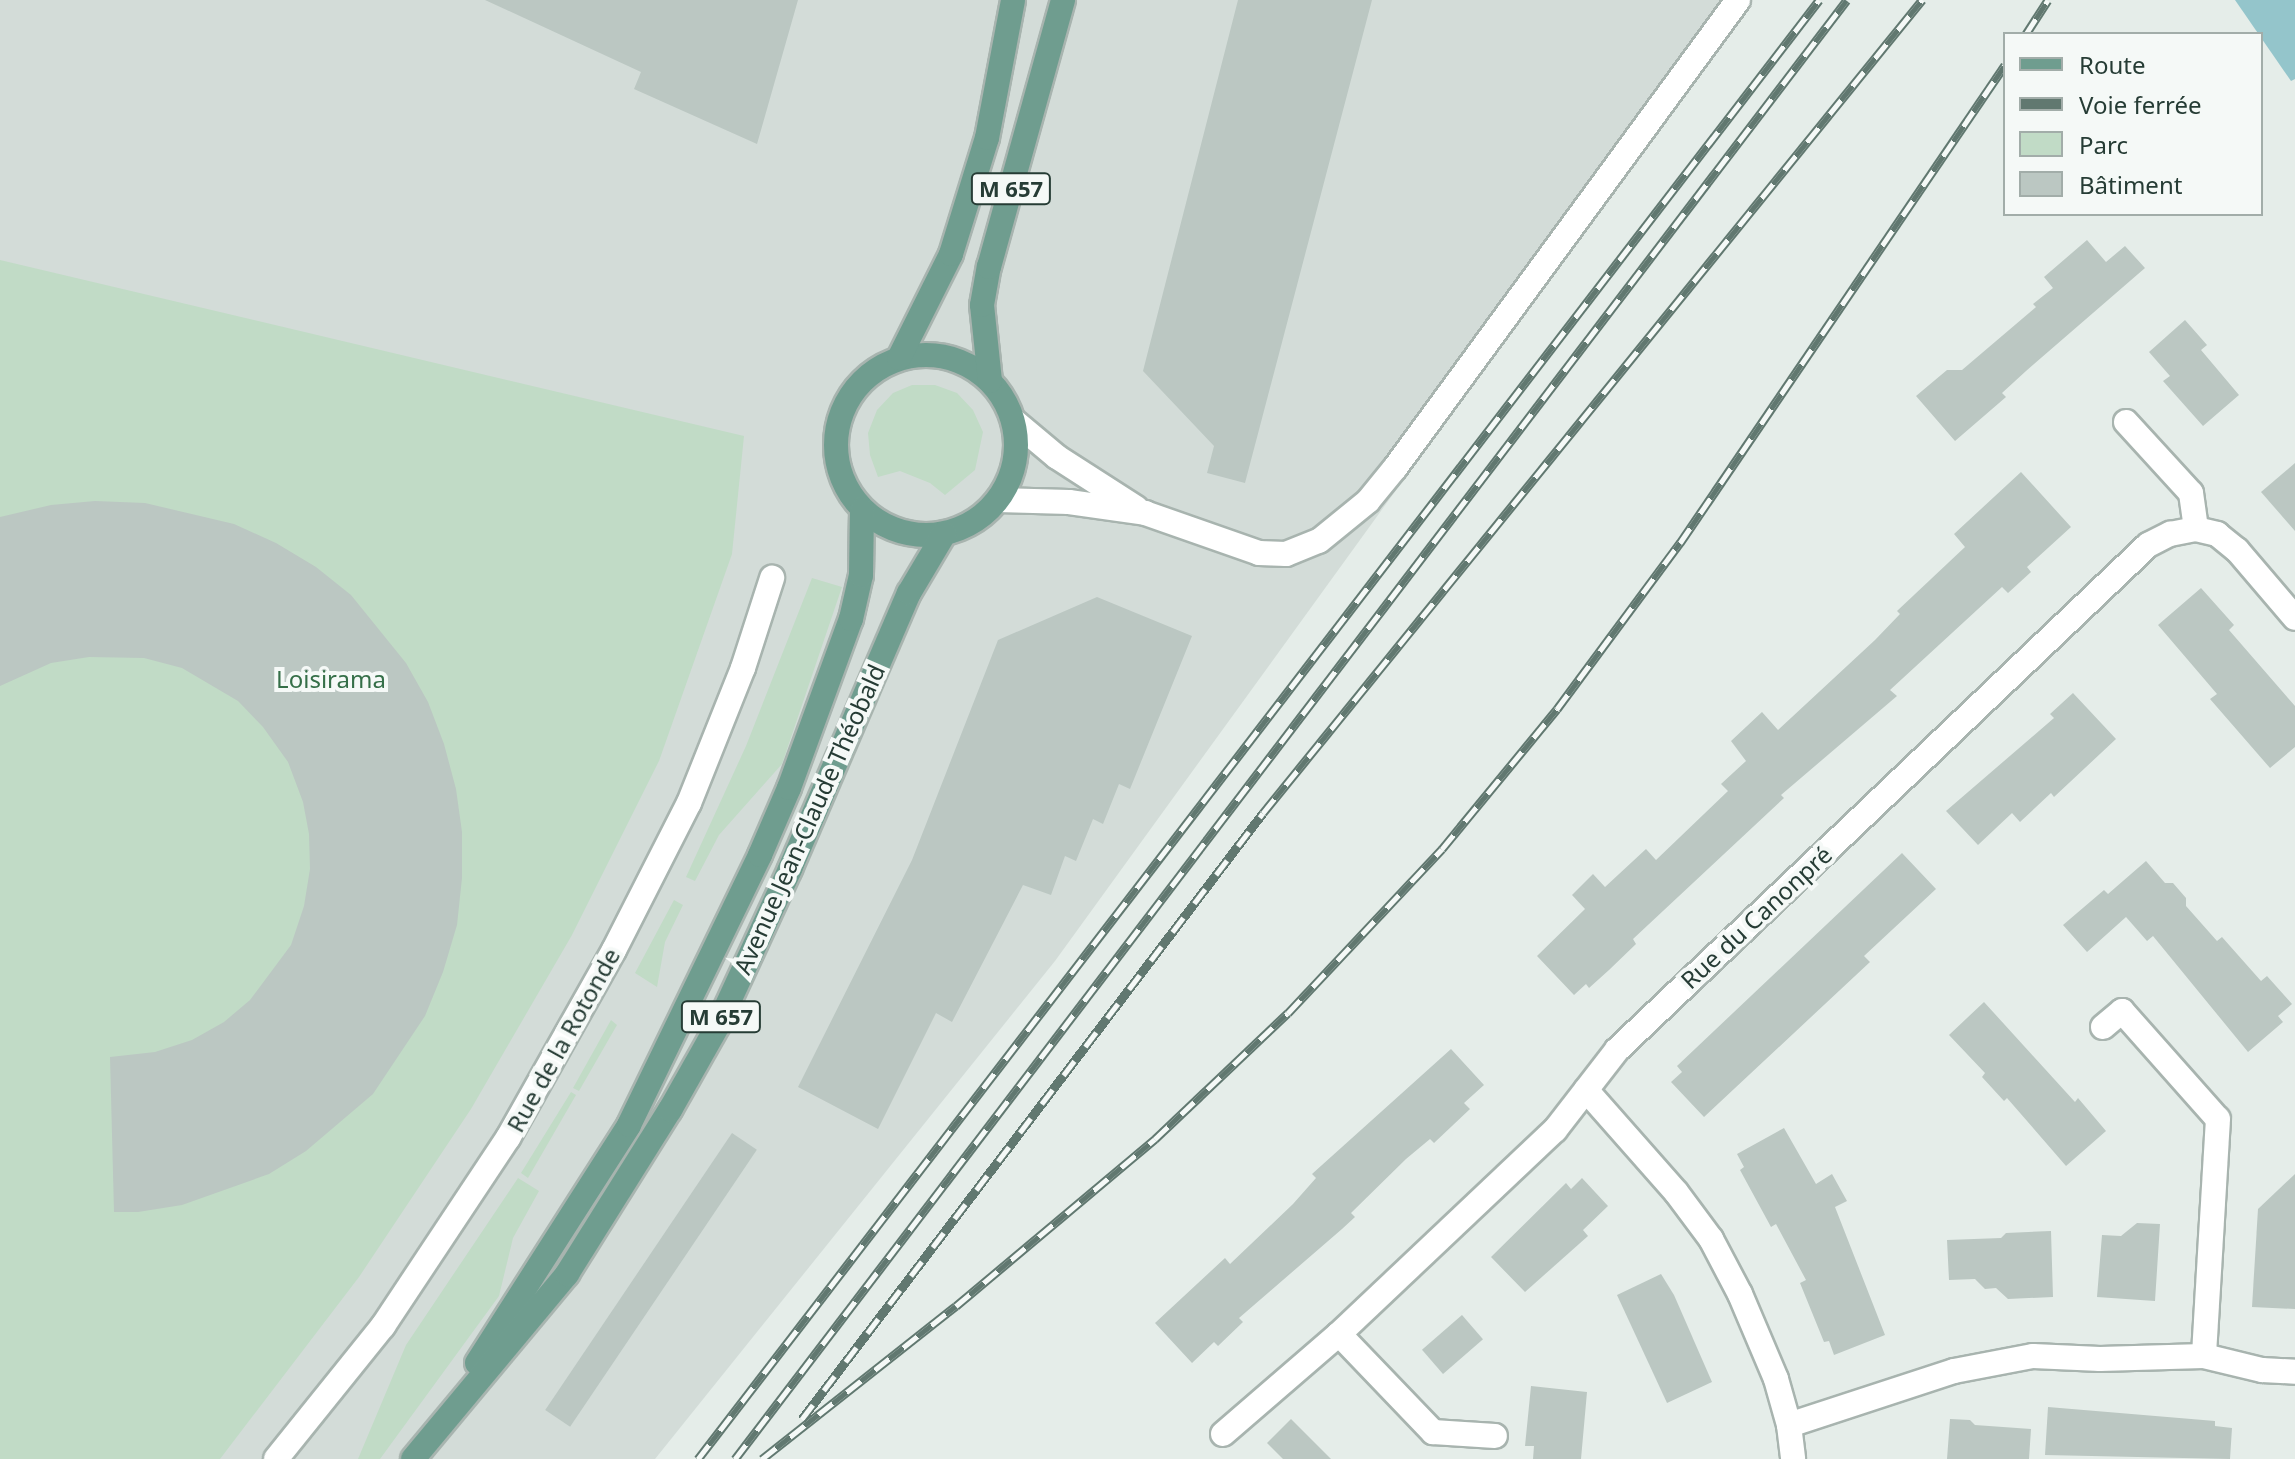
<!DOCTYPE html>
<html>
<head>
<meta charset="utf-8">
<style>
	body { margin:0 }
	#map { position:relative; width:2295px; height:1459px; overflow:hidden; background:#e5ede9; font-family:"Noto Sans",sans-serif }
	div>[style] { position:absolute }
	.built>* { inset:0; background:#d3dcd8 }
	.green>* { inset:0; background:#c1dbc6 }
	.water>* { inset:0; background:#94c5cb }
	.building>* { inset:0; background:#bbc7c2; transform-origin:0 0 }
	.roads { filter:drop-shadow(2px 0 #a8b4af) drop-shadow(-2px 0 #a8b4af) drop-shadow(0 2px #a8b4af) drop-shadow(0 -2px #a8b4af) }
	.minor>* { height:24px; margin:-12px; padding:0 12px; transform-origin:12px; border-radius:12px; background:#fff }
	.major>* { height:24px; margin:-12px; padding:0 12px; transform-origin:12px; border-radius:12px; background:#6f9d8f }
	.major>.ring { margin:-12px; padding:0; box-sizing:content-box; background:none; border:24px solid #6f9d8f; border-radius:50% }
	.rail>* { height:9px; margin-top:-4.5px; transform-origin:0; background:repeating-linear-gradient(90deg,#f5f9f7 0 18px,#617870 0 36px); box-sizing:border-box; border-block:2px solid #617870 }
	span { translate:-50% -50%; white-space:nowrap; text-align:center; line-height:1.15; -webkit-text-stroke:8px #f5f9f7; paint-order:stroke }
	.shield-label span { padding:2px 6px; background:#f5f9f7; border:2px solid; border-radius:6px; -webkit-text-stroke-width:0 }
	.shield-label { font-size:22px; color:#263c35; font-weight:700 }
	.park-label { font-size:24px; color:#356f48 }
	.street-label { font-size:24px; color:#263c35 }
	.legend { position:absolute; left:2003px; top:32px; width:260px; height:184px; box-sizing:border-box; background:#f5f9f7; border:2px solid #a2ada9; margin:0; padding:10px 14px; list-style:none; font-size:24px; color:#263c35 }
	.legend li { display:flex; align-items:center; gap:16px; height:40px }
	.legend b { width:40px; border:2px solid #a2ada9 }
</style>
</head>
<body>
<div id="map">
	<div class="built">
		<div style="clip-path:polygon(0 0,1751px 0,1055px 961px,655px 1459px,0 1459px)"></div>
	</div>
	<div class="green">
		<div style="clip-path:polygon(0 260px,744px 436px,732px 554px,659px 761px,572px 935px,471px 1109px,359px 1277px,220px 1459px,0 1459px)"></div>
		<div style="clip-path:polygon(912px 385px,935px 385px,957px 393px,973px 410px,983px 432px,975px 470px,945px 495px,930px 483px,900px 471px,878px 477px,870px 455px,868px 433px,877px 410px,893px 393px)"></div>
		<div style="clip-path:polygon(812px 578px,842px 587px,782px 764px,719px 835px,695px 881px,686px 877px,746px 746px)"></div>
		<div style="clip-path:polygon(674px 900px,683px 905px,665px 942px,657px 987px,635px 973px)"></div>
		<div style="clip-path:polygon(611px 1020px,617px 1025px,579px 1091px,573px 1088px)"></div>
		<div style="clip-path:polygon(571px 1092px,576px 1095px,528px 1178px,521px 1173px)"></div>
		<div style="clip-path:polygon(518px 1178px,539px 1191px,513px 1238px,499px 1296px,380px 1459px,358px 1459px,406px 1345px)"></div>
	</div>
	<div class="water">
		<div style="clip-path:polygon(2235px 0,2295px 0,2295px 79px,2291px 81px)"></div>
	</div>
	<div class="building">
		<div style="clip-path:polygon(485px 0,798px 0,757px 144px,634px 89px,641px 72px)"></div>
		<div style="clip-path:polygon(1238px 0,1372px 0,1245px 483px,1207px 473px,1214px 446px,1143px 371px)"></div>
		<div style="clip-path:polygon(2087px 240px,2106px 262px,2125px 246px,2145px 268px,2026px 371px,2002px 393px,2006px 397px,1955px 441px,1916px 396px,1947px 370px,1962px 370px,2036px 307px,2033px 304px,2053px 288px,2044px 277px)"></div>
		<div style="clip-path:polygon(2185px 320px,2207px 345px,2201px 350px,2239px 395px,2203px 426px,2163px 381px,2170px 376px,2149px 352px)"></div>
		<div style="clip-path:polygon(2295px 463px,2295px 531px,2261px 492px)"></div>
		<div style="clip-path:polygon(2021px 472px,2071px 527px,2027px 567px,2031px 572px,2008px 593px,2002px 587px,1890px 690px,1897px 696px,1781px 795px,1784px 798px,1633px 939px,1636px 944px,1609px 970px,1589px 988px,1586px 984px,1574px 995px,1537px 956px,1585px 909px,1572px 895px,1593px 874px,1605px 887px,1646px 849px,1656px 860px,1728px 791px,1721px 784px,1746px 761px,1731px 741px,1762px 712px,1778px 730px,1875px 640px,1900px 614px,1897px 611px,1965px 547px,1954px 534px)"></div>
		<div style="clip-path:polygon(95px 501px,145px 503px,234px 524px,276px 543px,316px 567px,351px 595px,406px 663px,428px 702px,444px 744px,456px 789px,462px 832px,462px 878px,457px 925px,443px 972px,425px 1016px,373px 1094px,306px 1151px,269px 1174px,182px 1205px,138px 1212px,114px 1212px,110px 1057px,155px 1052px,192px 1040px,224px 1022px,250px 1000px,291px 945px,304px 906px,310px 869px,309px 834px,303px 802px,288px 762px,263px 727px,238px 701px,182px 668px,144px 658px,89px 657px,51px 663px,0 686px,0 517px,51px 505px)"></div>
		<div style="clip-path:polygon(2201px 588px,2234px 625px,2229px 630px,2295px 706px,2295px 747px,2270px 768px,2210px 699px,2217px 694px,2158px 625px)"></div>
		<div style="clip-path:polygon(1097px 597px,1192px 636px,1130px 789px,1119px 784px,1103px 824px,1093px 819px,1076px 861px,1065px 856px,1051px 895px,1023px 885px,952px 1022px,936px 1013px,878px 1129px,798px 1087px,912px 860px,998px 640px)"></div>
		<div style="clip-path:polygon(2073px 693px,2116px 739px,2054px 797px,2051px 793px,2020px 822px,2012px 813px,1978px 845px,1946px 811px,2054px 718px,2050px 714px)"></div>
		<div style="clip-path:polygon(1902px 853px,1936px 889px,1864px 956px,1870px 962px,1704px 1117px,1671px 1082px,1682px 1072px,1677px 1066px)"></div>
		<div style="clip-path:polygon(2146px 861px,2165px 883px,2173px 883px,2186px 898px,2186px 906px,2217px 941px,2222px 937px,2261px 981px,2267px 976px,2292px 1004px,2278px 1016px,2283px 1022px,2248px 1052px,2153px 936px,2147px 941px,2126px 917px,2087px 952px,2063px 925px,2104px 890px,2108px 894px)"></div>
		<div style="clip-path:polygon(1984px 1002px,2075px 1102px,2078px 1098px,2106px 1131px,2066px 1166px,2007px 1098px,2004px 1101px,1982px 1077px,1985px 1073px,1949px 1035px)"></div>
		<div style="clip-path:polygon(1451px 1049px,1484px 1085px,1464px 1103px,1470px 1109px,1434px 1143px,1430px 1139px,1406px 1159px,1351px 1213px,1355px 1217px,1342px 1229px,1239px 1318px,1243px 1322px,1218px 1346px,1214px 1342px,1192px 1363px,1155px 1323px,1225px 1258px,1230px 1264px,1293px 1204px,1316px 1178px,1312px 1174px)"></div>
		<div style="clip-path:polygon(1784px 1128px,1816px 1184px,1832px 1174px,1847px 1201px,1835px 1207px,1885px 1335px,1834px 1355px,1829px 1341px,1824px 1342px,1800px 1283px,1806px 1280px,1776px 1224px,1771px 1227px,1740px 1170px,1744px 1167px,1737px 1154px)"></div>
		<div style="left:732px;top:1133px;width:30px;height:334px;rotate:34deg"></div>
		<div style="clip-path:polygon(2295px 1174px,2295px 1309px,2252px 1307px,2258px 1209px)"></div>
		<div style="clip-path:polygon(1582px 1178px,1608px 1206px,1583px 1230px,1588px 1236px,1525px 1292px,1491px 1257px,1566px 1183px,1571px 1189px)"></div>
		<div style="clip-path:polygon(2137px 1223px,2160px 1224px,2155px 1301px,2097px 1297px,2102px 1235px,2121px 1236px)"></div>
		<div style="clip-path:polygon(2051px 1231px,2053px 1297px,2008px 1299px,1996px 1288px,1985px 1289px,1975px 1279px,1949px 1280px,1947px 1240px,2001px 1238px,2006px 1233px)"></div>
		<div style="clip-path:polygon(1661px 1274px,1674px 1295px,1712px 1382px,1667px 1403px,1617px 1295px)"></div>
		<div style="left:1462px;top:1315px;width:32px;height:53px;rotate:49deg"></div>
		<div style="clip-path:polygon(1531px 1386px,1587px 1392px,1581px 1459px,1533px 1459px,1534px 1446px,1525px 1446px)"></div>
		<div style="clip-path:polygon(2048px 1407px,2215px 1421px,2215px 1426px,2232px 1428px,2230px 1459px,2045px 1455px)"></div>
		<div style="clip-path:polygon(1291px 1419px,1331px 1459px,1283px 1459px,1267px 1443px)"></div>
		<div style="clip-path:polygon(1950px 1419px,1970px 1420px,1975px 1425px,2031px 1429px,2029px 1459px,1947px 1459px)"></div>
	</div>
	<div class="roads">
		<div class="minor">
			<div style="left:1014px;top:421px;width:56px;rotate:39.9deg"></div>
			<div style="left:1057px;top:457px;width:94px;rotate:32.8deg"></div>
			<div style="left:2126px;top:422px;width:96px;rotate:47.5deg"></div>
			<div style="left:2191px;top:493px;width:36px;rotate:82deg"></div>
			<div style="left:998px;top:500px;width:71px;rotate:1.6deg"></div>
			<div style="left:1069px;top:502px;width:77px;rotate:8.2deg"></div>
			<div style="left:1145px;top:513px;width:121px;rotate:19.3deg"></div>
			<div style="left:1259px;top:553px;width:27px;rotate:2deg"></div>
			<div style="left:1286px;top:554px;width:35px;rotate:-22deg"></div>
			<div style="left:1319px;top:541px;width:63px;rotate:-39.2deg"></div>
			<div style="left:1368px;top:501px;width:43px;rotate:-50.7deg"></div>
			<div style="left:1395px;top:468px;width:580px;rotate:-53.76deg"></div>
			<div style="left:2103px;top:1027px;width:25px;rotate:-40deg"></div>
			<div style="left:2122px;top:1011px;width:144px;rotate:48.4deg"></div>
			<div style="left:2218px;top:1119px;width:237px;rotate:93.4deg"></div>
			<div style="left:1586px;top:1090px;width:136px;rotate:48.6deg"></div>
			<div style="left:1676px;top:1192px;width:59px;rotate:53.3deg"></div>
			<div style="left:1711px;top:1239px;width:62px;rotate:62.2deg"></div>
			<div style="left:1740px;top:1294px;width:92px;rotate:67deg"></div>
			<div style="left:1776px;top:1379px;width:48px;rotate:74.2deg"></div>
			<div style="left:1789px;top:1425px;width:34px;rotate:83deg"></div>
			<div style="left:1339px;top:1334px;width:136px;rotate:46.2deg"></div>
			<div style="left:1433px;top:1432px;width:62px;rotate:3.7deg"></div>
			<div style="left:1789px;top:1425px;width:174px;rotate:-18.1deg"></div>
			<div style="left:1954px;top:1371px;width:80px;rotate:-10.8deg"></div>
			<div style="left:2033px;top:1356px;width:67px;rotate:2.6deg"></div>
			<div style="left:2100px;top:1359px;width:104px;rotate:-1.7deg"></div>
			<div style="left:2204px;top:1356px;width:60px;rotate:13.6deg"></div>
			<div style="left:2262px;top:1370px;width:33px;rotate:3deg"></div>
			<div style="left:1223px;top:1434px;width:153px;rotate:-40.8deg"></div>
			<div style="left:1339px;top:1334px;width:297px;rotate:-43.4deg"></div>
			<div style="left:1555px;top:1130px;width:101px;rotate:-52.2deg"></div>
			<div style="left:1617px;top:1050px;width:733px;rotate:-43.56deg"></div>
			<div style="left:2148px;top:545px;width:25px;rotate:-27deg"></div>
			<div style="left:2170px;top:534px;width:26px;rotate:-11deg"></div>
			<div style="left:2196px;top:529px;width:22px;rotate:13deg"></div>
			<div style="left:2217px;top:534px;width:26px;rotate:39deg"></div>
			<div style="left:2237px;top:550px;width:89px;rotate:49.5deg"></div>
			<div style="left:276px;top:1459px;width:171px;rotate:-51.2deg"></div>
			<div style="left:383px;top:1326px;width:226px;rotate:-56.4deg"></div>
			<div style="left:508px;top:1138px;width:216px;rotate:-60.6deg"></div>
			<div style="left:614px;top:950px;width:165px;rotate:-63deg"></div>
			<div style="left:689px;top:803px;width:145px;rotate:-68.2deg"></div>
			<div style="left:743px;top:668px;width:95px;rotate:-72.1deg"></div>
		</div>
		<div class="major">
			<div class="ring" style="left:836px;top:355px;width:156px;height:156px"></div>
			<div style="left:899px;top:358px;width:116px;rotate:-63.4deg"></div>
			<div style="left:951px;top:254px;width:121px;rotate:-72.8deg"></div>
			<div style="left:987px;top:138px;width:140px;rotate:-79.3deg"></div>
			<div style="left:990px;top:381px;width:76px;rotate:-96deg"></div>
			<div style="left:982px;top:305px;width:39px;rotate:-80deg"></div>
			<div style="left:989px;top:267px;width:277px;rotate:-74.5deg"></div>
			<div style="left:477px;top:1363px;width:282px;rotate:-57.4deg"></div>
			<div style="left:629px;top:1125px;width:300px;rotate:-64.1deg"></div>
			<div style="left:760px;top:855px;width:73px;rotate:-66.6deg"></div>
			<div style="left:789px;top:788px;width:180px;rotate:-69.9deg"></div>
			<div style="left:851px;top:619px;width:45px;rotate:-77.2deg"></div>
			<div style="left:861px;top:575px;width:65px;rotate:-89.1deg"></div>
			<div style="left:413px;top:1459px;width:241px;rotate:-50.2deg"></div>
			<div style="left:567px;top:1274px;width:194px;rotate:-57.9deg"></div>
			<div style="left:670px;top:1110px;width:98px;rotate:-60.5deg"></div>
			<div style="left:718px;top:1025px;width:172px;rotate:-65.2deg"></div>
			<div style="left:790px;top:869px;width:301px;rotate:-66.7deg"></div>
			<div style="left:909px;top:593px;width:69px;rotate:-59.3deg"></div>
		</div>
	</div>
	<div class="rail">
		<div style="left:2026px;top:34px;width:40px;rotate:-57.1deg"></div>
		<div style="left:802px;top:1419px;width:761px;rotate:-52.74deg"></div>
		<div style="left:1263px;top:813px;width:1047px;rotate:-50.97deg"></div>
		<div style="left:698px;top:1459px;width:1840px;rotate:-52.46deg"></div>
		<div style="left:735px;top:1459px;width:1834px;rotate:-52.69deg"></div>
		<div style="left:762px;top:1459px;width:247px;rotate:-38.3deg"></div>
		<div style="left:956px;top:1306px;width:260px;rotate:-40deg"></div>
		<div style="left:1155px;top:1139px;width:183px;rotate:-43.5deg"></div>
		<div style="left:1288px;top:1013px;width:225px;rotate:-46.8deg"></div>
		<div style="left:1442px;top:849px;width:181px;rotate:-50.6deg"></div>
		<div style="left:1557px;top:709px;width:207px;rotate:-53.5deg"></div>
		<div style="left:1680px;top:543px;width:578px;rotate:-55.79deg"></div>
	</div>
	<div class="shield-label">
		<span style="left:1011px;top:189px">M 657</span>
		<span style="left:721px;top:1017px">M 657</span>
	</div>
	<div class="park-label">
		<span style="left:331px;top:679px">Loisirama</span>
	</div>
	<div class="street-label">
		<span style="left:809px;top:819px;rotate:-66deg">Avenue Jean-Claude Théobald</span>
		<span style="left:1756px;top:917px;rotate:-43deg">Rue du Canonpré</span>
		<span style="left:563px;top:1040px;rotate:-61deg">Rue de la Rotonde</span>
	</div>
	<ul class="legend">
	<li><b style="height:10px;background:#6f9d8f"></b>Route</li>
	<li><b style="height:10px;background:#617870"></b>Voie ferrée</li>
	<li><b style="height:22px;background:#c1dbc6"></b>Parc</li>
	<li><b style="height:22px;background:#bbc7c2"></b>Bâtiment</li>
	</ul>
</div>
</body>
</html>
